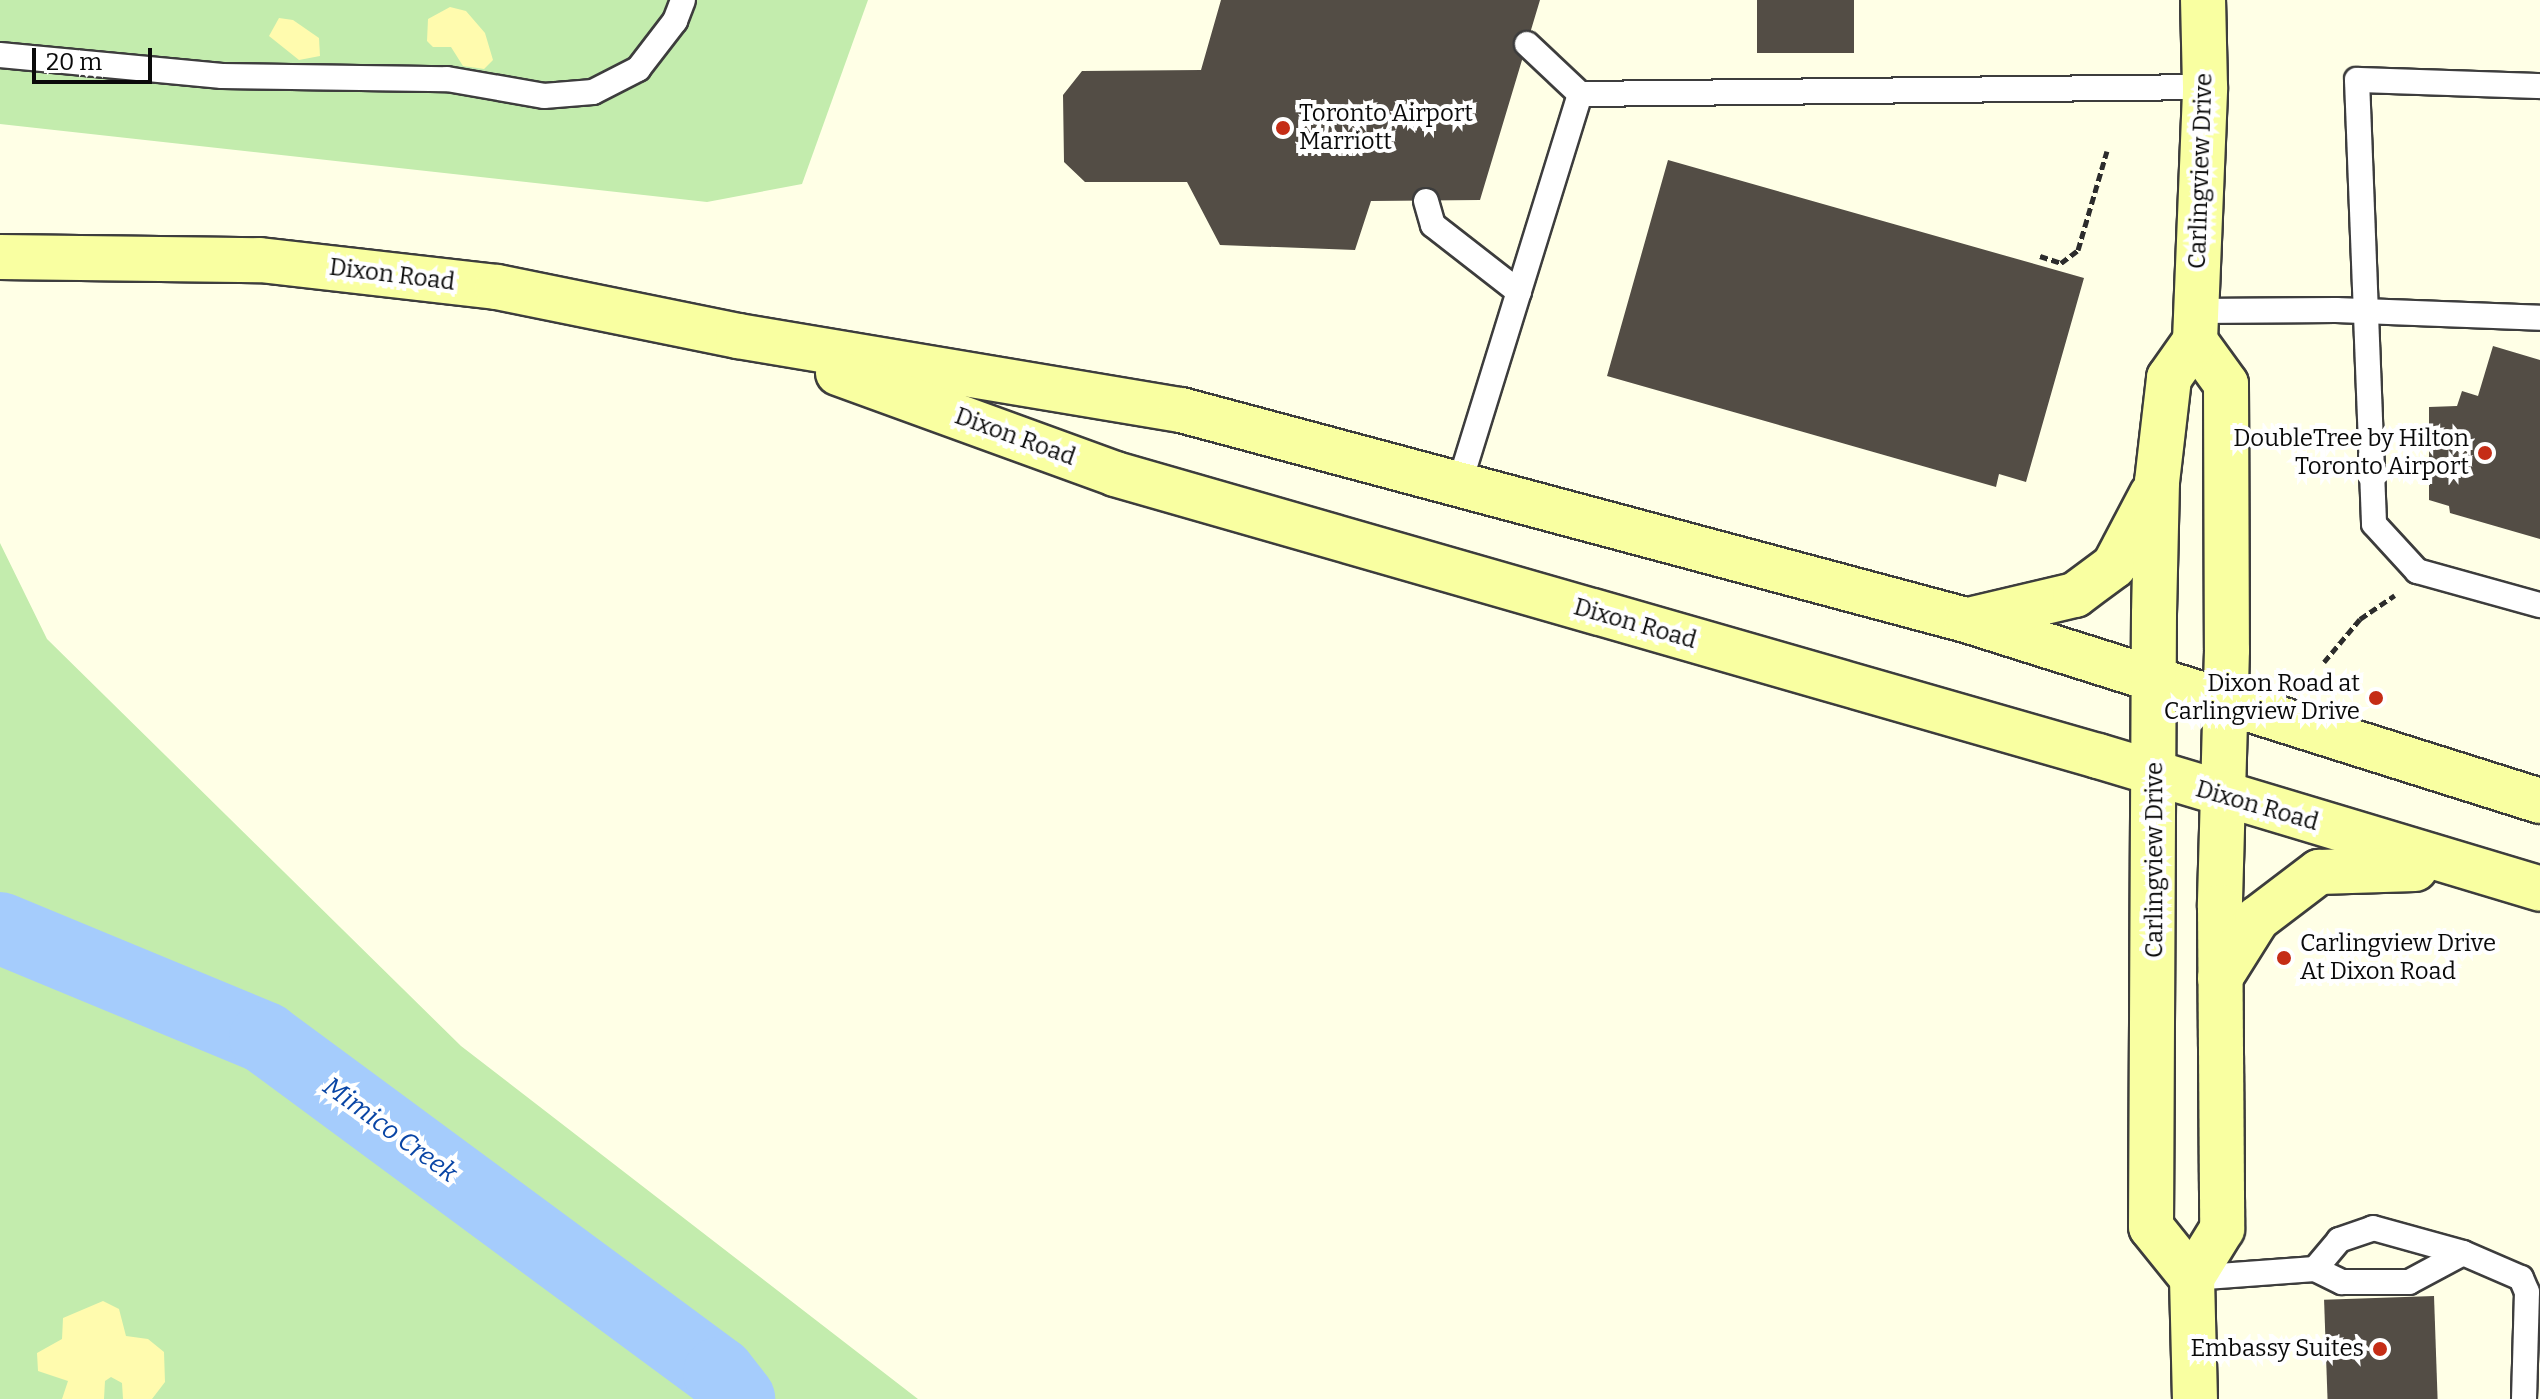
<!DOCTYPE html>
<html>
<head>
<meta charset="utf-8">
<style>
	body { margin:0 }
	#map { position:relative; width:2540px; height:1399px; overflow:hidden; background:#ffffe6; font-family:Bitter,serif }
	div>[style] { position:absolute }
	.green>* { inset:0; background:#c3ecad }
	.sand>* { inset:0; background:#fffbae }
	.river>* { height:72px; margin:-36px; padding:0 36px; transform-origin:36px; border-radius:36px; background:#a5ccfc }
	.building>* { inset:0; background:#534d45; transform-origin:0 0 }
	.path>* { height:5px; margin-top:-2.5px; transform-origin:0; background:repeating-linear-gradient(90deg,#2c2c2c 0 8px,transparent 0 12px) }
	.roads { filter:drop-shadow(2px 0 #3d3d3d) drop-shadow(-2px 0 #3d3d3d) drop-shadow(0 2px #3d3d3d) drop-shadow(0 -2px #3d3d3d) }
	.service>* { height:24px; margin:-12px; padding:0 12px; transform-origin:12px; border-radius:12px; background:#fff }
	.secondary>* { height:44px; margin:-22px; padding:0 22px; transform-origin:22px; border-radius:22px; background:#f9ffa1 }
	.dots>* { width:22px; height:22px; translate:-50% -50%; box-sizing:border-box; border:4px solid #fff; border-radius:50% }
	span { translate:-50% -50%; white-space:nowrap; text-align:center; line-height:1.15; -webkit-text-stroke:8px #fff; paint-order:stroke }
	.poi-label { font-size:24px; color:#0a0a0a }
	.left { translate:0 -50%; text-align:left }
	.right { translate:-100% -50%; text-align:right }
	.street-label { font-size:24px; color:#0a0a0a }
	.water-label { font-size:26px; color:#0945a5; font-style:italic }
	.scale { position:absolute; left:32px; top:48px; width:120px; height:36px; box-sizing:border-box; border:4px solid #0a0a0a; border-top:0; padding-left:10px; font-size:24px; line-height:28px; white-space:nowrap; color:#0a0a0a; -webkit-text-stroke:6px #fff; paint-order:stroke }
</style>
</head>
<body>
<div id="map">
	<div class="green">
		<div style="clip-path:polygon(0 0,868px 0,802px 184px,707px 202px,0 124px)"></div>
		<div style="clip-path:polygon(0 543px,47px 639px,461px 1046px,918px 1399px,0 1399px)"></div>
	</div>
	<div class="sand">
		<div style="clip-path:polygon(450px 7px,466px 11px,485px 33px,493px 60px,484px 69px,463px 66px,451px 47px,433px 47px,427px 41px,428px 19px)"></div>
		<div style="clip-path:polygon(279px 18px,293px 20px,319px 38px,320px 56px,299px 60px,269px 36px)"></div>
		<div style="clip-path:polygon(103px 1301px,119px 1309px,126px 1336px,148px 1339px,164px 1352px,165px 1382px,152px 1399px,123px 1399px,122px 1383px,111px 1377px,105px 1381px,104px 1399px,62px 1399px,68px 1381px,38px 1371px,37px 1353px,62px 1339px,63px 1318px)"></div>
	</div>
	<div class="river">
		<div style="left:0;top:928px;width:287px;rotate:22.5deg"></div>
		<div style="left:265px;top:1038px;width:564px;rotate:36.42deg"></div>
		<div style="left:719px;top:1373px;width:33px;rotate:52deg"></div>
	</div>
	<div class="building">
		<div style="clip-path:polygon(1221px 0,1540px 0,1480px 200px,1371px 201px,1355px 250px,1220px 245px,1187px 182px,1085px 182px,1064px 162px,1063px 95px,1082px 71px,1201px 70px)"></div>
		<div style="left:1757px;top:0;width:97px;height:53px"></div>
		<div style="clip-path:polygon(1668px 160px,2084px 278px,2026px 482px,1999px 474px,1996px 487px,1607px 376px)"></div>
		<div style="clip-path:polygon(2493px 346px,2540px 360px,2540px 539px,2450px 513px,2449px 506px,2429px 500px,2429px 407px,2457px 406px,2462px 391px,2478px 396px)"></div>
		<div style="left:2434px;top:1296px;width:103px;height:110px;rotate:88deg"></div>
	</div>
	<div class="path">
		<div style="left:2040px;top:256px;width:22px;rotate:18deg"></div>
		<div style="left:2061px;top:263px;width:21px;rotate:-37deg"></div>
		<div style="left:2078px;top:250px;width:103px;rotate:-73.7deg"></div>
		<div style="left:2324px;top:662px;width:56px;rotate:-50.1deg"></div>
		<div style="left:2360px;top:619px;width:42px;rotate:-34.4deg"></div>
	</div>
	<div class="roads">
		<div class="service">
			<div style="left:1527px;top:44px;width:73px;rotate:43.3deg"></div>
			<div style="left:0;top:55px;width:223px;rotate:5.4deg"></div>
			<div style="left:222px;top:76px;width:225px;rotate:0.8deg"></div>
			<div style="left:447px;top:79px;width:98px;rotate:9.9deg"></div>
			<div style="left:544px;top:96px;width:49px;rotate:-4.7deg"></div>
			<div style="left:593px;top:92px;width:51px;rotate:-27.1deg"></div>
			<div style="left:638px;top:69px;width:61px;rotate:-52.4deg"></div>
			<div style="left:675px;top:21px;width:22px;rotate:-69deg"></div>
			<div style="left:2540px;top:86px;width:183px;rotate:-178.1deg"></div>
			<div style="left:2357px;top:80px;width:444px;rotate:87.8deg"></div>
			<div style="left:2374px;top:524px;width:64px;rotate:47.5deg"></div>
			<div style="left:2417px;top:571px;width:128px;rotate:15.5deg"></div>
			<div style="left:1426px;top:201px;width:25px;rotate:74deg"></div>
			<div style="left:1433px;top:225px;width:109px;rotate:37.9deg"></div>
			<div style="left:2196px;top:311px;width:140px;rotate:-0.4deg"></div>
			<div style="left:2336px;top:310px;width:204px;rotate:2.2deg"></div>
			<div style="left:1459px;top:485px;width:409px;rotate:-72.8deg"></div>
			<div style="left:1580px;top:94px;width:625px;rotate:-0.64deg"></div>
			<div style="left:2315px;top:1269px;width:38px;rotate:-50deg"></div>
			<div style="left:2339px;top:1240px;width:36px;rotate:-19deg"></div>
			<div style="left:2373px;top:1228px;width:93px;rotate:15.5deg"></div>
			<div style="left:2463px;top:1253px;width:63px;rotate:23.3deg"></div>
			<div style="left:2521px;top:1278px;width:15px;rotate:67deg"></div>
			<div style="left:2527px;top:1292px;width:107px;rotate:91.6deg"></div>
			<div style="left:2192px;top:1278px;width:123px;rotate:-4.2deg"></div>
			<div style="left:2315px;top:1269px;width:30px;rotate:26deg"></div>
			<div style="left:2342px;top:1282px;width:67px"></div>
			<div style="left:2409px;top:1282px;width:61px;rotate:-28.2deg"></div>
		</div>
		<div class="secondary">
			<div style="left:0;top:257px;width:260px;rotate:0.7deg"></div>
			<div style="left:260px;top:260px;width:239px;rotate:6.5deg"></div>
			<div style="left:497px;top:287px;width:246px;rotate:11.5deg"></div>
			<div style="left:738px;top:336px;width:449px;rotate:9.5deg"></div>
			<div style="left:1181px;top:410px;width:813px;rotate:14.98deg"></div>
			<div style="left:1966px;top:620px;width:602px;rotate:17.5deg"></div>
			<div style="left:2195px;top:341px;width:53px;rotate:54.2deg"></div>
			<div style="left:2226px;top:384px;width:266px;rotate:89.8deg"></div>
			<div style="left:2227px;top:650px;width:257px;rotate:91.6deg"></div>
			<div style="left:2220px;top:907px;width:322px;rotate:89.6deg"></div>
			<div style="left:2222px;top:1229px;width:57px;rotate:121.5deg"></div>
			<div style="left:2192px;top:1278px;width:121px;rotate:88.6deg"></div>
			<div style="left:838px;top:373px;width:295px;rotate:20deg"></div>
			<div style="left:1115px;top:474px;width:1023px;rotate:16.01deg"></div>
			<div style="left:2098px;top:756px;width:462px;rotate:16.7deg"></div>
			<div style="left:1969px;top:620px;width:109px;rotate:-13.3deg"></div>
			<div style="left:2075px;top:595px;width:49px;rotate:-36.6deg"></div>
			<div style="left:2114px;top:566px;width:81px;rotate:-62.2deg"></div>
			<div style="left:2220px;top:978px;width:70px;rotate:-57.9deg"></div>
			<div style="left:2257px;top:919px;width:78px;rotate:-37.2deg"></div>
			<div style="left:2319px;top:872px;width:96px;rotate:-1.8deg"></div>
			<div style="left:2192px;top:1278px;width:65px;rotate:-128.8deg"></div>
			<div style="left:2151px;top:1227px;width:613px;rotate:-89.72deg"></div>
			<div style="left:2154px;top:614px;width:132px;rotate:-88.7deg"></div>
			<div style="left:2157px;top:482px;width:105px;rotate:-83.4deg"></div>
			<div style="left:2169px;top:378px;width:45px;rotate:-54.9deg"></div>
			<div style="left:2195px;top:341px;width:254px;rotate:-87.7deg"></div>
			<div style="left:2205px;top:87px;width:87px;rotate:-91.3deg"></div>
		</div>
	</div>
	<div class="dots">
		<div style="left:1283px;top:128px;background:#c52d16"></div>
		<div style="left:2485px;top:453px;background:#c52d16"></div>
		<div style="left:2376px;top:698px;background:#c52d16"></div>
		<div style="left:2284px;top:958px;background:#c52d16"></div>
		<div style="left:2380px;top:1349px;background:#c52d16"></div>
	</div>
	<div class="poi-label">
		<span class="left" style="left:1299px;top:128px">Toronto Airport<br>Marriott</span>
		<span class="right" style="left:2469px;top:453px">DoubleTree by Hilton<br>Toronto Airport</span>
		<span class="right" style="left:2360px;top:698px">Dixon Road at<br>Carlingview Drive</span>
		<span class="left" style="left:2300px;top:958px">Carlingview Drive<br>At Dixon Road</span>
		<span class="right" style="left:2364px;top:1349px">Embassy Suites</span>
	</div>
	<div class="street-label">
		<span style="left:2201px;top:171px;rotate:-88deg">Carlingview Drive</span>
		<span style="left:392px;top:275px;rotate:7deg">Dixon Road</span>
		<span style="left:1015px;top:437px;rotate:20deg">Dixon Road</span>
		<span style="left:1635px;top:624px;rotate:16deg">Dixon Road</span>
		<span style="left:2257px;top:806px;rotate:16deg">Dixon Road</span>
		<span style="left:2155px;top:860px;rotate:-90deg">Carlingview Drive</span>
	</div>
	<div class="water-label">
		<span style="left:390px;top:1130px;rotate:36deg">Mimico Creek</span>
	</div>
	<div class="scale">20 m</div>
</div>
</body>
</html>
